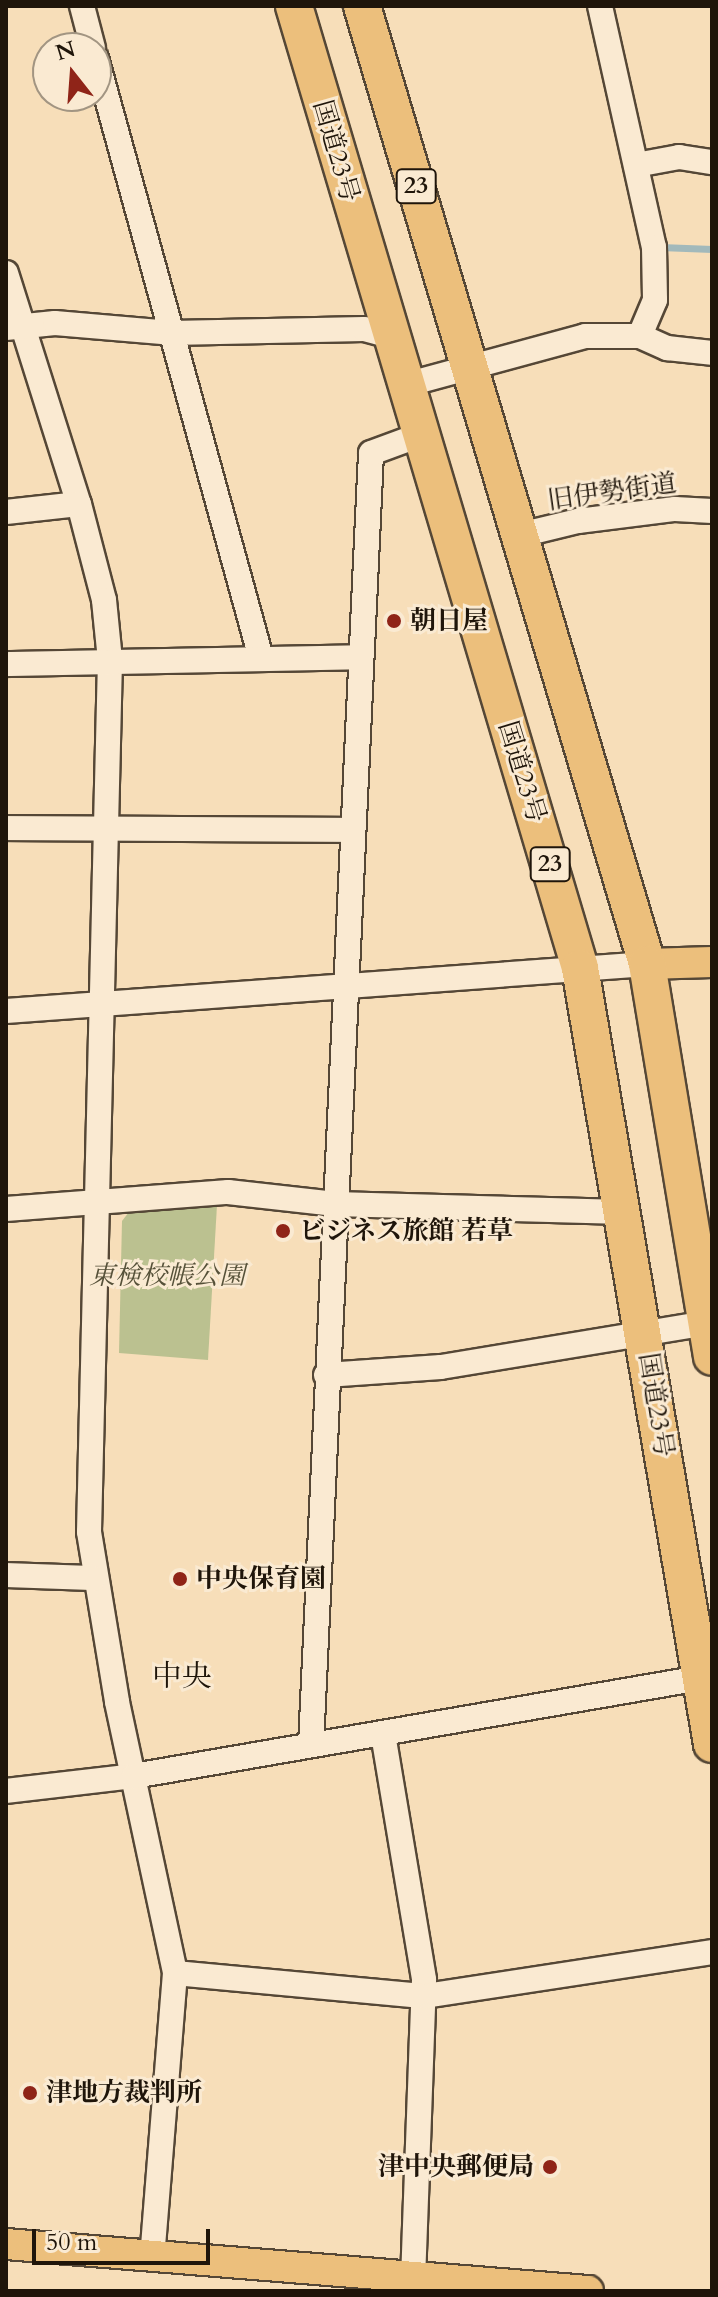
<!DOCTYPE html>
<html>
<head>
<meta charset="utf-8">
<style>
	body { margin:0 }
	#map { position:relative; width:718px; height:2297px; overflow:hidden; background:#f7deb9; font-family:Cardo,"Noto Serif JP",serif }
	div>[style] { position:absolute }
	.green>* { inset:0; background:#bbc190 }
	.stream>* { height:7px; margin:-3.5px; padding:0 3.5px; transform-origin:3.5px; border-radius:3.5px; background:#a2b9bb }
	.roads { filter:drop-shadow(2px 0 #554736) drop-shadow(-2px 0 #554736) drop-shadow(0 2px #554736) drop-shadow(0 -2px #554736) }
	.minor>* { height:24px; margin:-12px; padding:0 12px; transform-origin:12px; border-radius:12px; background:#faead2 }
	.major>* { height:30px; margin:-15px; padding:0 15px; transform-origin:15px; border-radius:15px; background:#ecbf7c }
	.highway>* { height:36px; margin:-18px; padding:0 18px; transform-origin:18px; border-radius:18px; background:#ecbf7c }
	.dots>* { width:22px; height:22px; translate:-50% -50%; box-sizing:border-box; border:4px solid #faead2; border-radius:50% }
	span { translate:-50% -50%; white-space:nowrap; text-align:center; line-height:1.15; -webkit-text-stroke:6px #faead2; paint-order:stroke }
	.shield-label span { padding:2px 6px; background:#faead2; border:2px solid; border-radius:6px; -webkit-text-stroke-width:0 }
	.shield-label { font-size:24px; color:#1f150a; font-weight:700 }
	.street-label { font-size:26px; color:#1f150a }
	.poi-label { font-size:26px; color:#1f150a; font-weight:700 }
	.left { translate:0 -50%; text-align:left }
	.right { translate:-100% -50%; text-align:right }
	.park-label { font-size:26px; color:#565139; font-style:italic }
	.quarter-label { font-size:30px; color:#1f150a }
	.frame { position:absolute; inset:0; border:8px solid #1f150a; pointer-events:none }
	.north { position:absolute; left:32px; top:32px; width:80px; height:80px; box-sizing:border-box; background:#faead2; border:2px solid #a29582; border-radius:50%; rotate:343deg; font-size:22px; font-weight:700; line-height:32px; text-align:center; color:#1f150a }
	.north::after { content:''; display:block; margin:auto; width:28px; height:36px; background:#8f2418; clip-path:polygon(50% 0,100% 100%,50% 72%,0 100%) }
	.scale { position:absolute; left:32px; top:2229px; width:178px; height:36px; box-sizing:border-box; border:4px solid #1f150a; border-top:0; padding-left:10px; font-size:24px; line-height:28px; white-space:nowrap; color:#1f150a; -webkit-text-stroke:6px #faead2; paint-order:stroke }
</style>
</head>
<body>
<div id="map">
	<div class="green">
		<div style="clip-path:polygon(217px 1205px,208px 1360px,119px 1353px,122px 1221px,129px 1212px)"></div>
	</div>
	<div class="stream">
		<div style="left:660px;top:247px;width:52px;rotate:2.2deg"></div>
	</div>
	<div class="roads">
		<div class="minor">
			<div style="left:82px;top:6px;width:43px;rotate:75.3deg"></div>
			<div style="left:600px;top:6px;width:247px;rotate:77.4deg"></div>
			<div style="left:654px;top:247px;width:53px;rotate:88.9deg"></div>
			<div style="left:655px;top:300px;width:39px;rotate:113deg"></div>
			<div style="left:96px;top:58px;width:622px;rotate:74.62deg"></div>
			<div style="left:636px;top:165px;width:44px;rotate:-10.5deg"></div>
			<div style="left:679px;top:157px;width:33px;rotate:9deg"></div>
			<div style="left:6px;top:273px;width:242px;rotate:72.5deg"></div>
			<div style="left:79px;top:504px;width:99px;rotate:75.4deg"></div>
			<div style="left:104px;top:600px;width:60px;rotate:84.3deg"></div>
			<div style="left:110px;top:660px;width:872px;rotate:91.38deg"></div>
			<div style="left:89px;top:1532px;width:172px;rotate:80.6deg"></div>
			<div style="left:117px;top:1702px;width:277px;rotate:77.9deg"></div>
			<div style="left:175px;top:1973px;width:286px;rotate:94.6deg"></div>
			<div style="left:6px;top:328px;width:49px;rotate:-5.8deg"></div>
			<div style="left:55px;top:323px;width:116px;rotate:4.9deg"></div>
			<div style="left:171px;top:333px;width:193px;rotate:-1.2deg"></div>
			<div style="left:364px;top:329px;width:27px;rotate:15deg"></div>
			<div style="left:405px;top:385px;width:187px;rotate:-15.2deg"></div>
			<div style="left:585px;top:336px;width:55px"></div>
			<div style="left:640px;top:336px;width:30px;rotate:24deg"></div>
			<div style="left:667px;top:348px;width:45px;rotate:6.3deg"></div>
			<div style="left:6px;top:512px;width:73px;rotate:-6.3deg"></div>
			<div style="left:520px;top:535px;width:60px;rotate:-13.6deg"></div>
			<div style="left:578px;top:521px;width:98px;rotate:-7.1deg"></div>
			<div style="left:675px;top:509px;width:37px;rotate:3deg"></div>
			<div style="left:6px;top:664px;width:354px;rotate:-1.1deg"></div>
			<div style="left:6px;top:828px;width:347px;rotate:0.3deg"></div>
			<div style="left:6px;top:1011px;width:643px;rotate:-4.19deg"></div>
			<div style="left:6px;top:1209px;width:223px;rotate:-4.4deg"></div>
			<div style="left:228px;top:1192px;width:108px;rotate:6.4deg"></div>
			<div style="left:335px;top:1204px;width:289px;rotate:1.6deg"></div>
			<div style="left:326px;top:1375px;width:115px;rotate:-4deg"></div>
			<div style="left:441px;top:1367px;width:275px;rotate:-9.4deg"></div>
			<div style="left:6px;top:1575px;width:88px;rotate:2deg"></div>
			<div style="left:383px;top:1734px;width:249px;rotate:80.5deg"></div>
			<div style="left:424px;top:1980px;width:300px;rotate:92.1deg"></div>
			<div style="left:311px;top:1745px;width:1293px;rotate:-87.34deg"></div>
			<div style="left:371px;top:453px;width:52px;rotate:-20.2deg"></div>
			<div style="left:6px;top:1791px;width:129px;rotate:-6.7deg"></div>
			<div style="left:134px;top:1776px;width:587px;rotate:-9.82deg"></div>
			<div style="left:175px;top:1973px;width:251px;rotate:5.3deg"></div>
			<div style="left:425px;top:1996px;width:290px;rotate:-8.7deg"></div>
		</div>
		<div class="major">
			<div style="left:647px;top:964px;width:65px;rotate:-1.8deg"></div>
			<div style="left:6px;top:2244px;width:584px;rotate:4.62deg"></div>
		</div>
		<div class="highway">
			<div style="left:294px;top:6px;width:1004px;rotate:73.44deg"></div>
			<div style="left:580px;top:968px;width:787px;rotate:80.35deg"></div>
			<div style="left:362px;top:6px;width:999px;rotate:73.43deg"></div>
			<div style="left:647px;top:964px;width:398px;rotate:80.6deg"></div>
		</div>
	</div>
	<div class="dots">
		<div style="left:394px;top:621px;background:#8f2418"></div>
		<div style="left:283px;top:1231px;background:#8f2418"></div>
		<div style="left:180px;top:1579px;background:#8f2418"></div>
		<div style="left:30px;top:2093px;background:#8f2418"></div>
		<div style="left:550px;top:2167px;background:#8f2418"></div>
	</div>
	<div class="shield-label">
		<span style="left:416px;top:186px">23</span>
		<span style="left:550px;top:864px">23</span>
	</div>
	<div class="street-label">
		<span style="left:336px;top:151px;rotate:74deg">国道23号</span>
		<span style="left:612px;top:492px;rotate:-8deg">旧伊勢街道</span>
		<span style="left:522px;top:772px;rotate:73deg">国道23号</span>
		<span style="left:656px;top:1405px;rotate:81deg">国道23号</span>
	</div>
	<div class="poi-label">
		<span class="left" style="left:410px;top:621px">朝日屋</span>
		<span class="left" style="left:299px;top:1231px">ビジネス旅館 若草</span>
		<span class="left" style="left:196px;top:1579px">中央保育園</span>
		<span class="left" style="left:46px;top:2093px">津地方裁判所</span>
		<span class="right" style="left:534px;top:2167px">津中央郵便局</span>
	</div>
	<div class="park-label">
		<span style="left:167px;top:1276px">東検校帳公園</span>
	</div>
	<div class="quarter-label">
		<span style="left:182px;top:1677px">中央</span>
	</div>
	<div class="frame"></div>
	<div class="north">N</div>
	<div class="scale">50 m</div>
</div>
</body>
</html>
